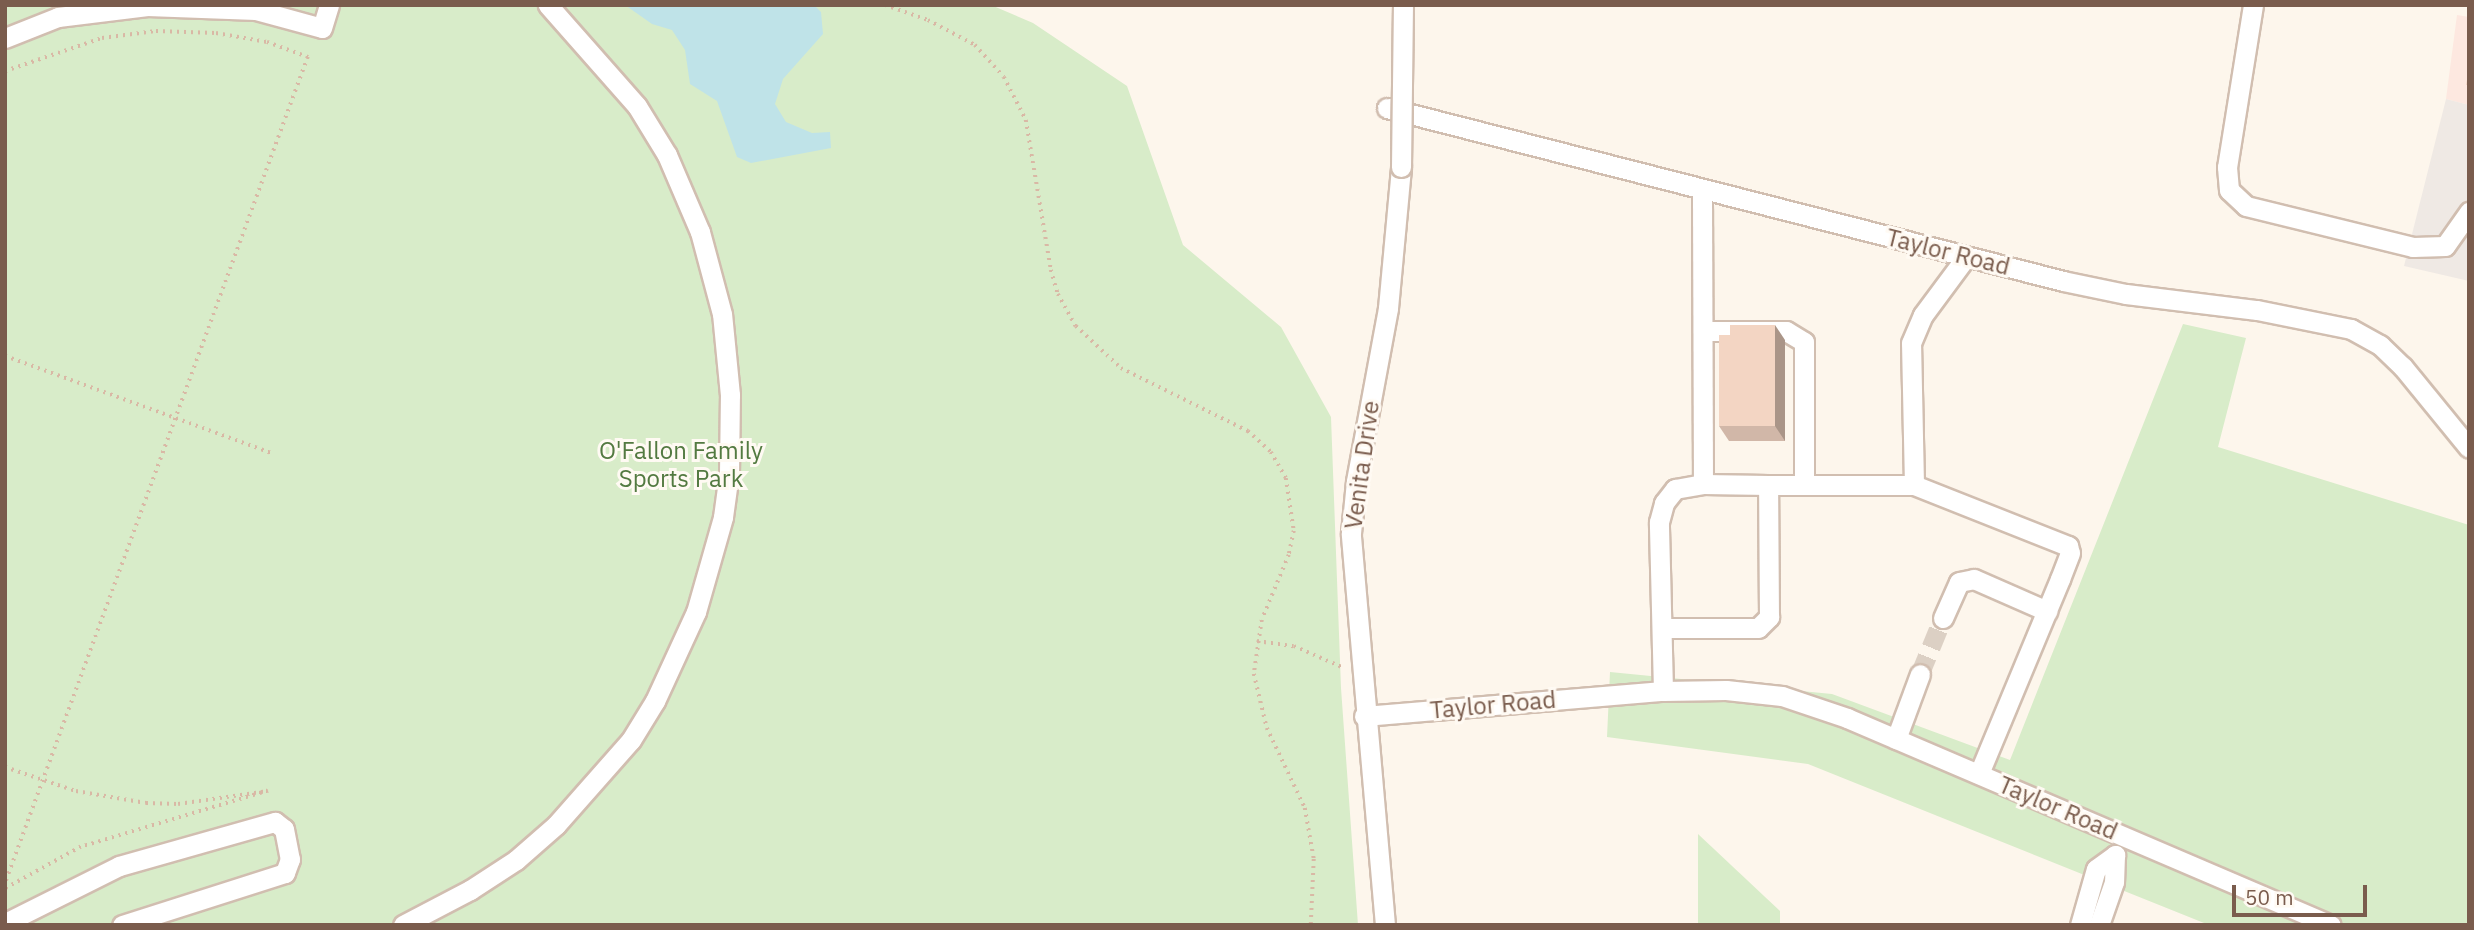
<!DOCTYPE html>
<html>
<head>
<meta charset="utf-8">
<style>
	body { margin:0 }
	#map { position:relative; width:2474px; height:930px; overflow:hidden; background:#fdf6ec; font-family:"IBM Plex Sans",sans-serif }
	div>[style] { position:absolute }
	.commercial>* { inset:0; background:#fde8e0 }
	.industrial>* { inset:0; background:#efe9e4 }
	.green>* { inset:0; background:#d8ecc9 }
	.water>* { inset:0; background:#bfe3e8 }
	.minor-tunnel>* { height:19px; margin-top:-9.5px; transform-origin:0; background:repeating-linear-gradient(90deg,#dcd0c4 0 19px,transparent 0 29px) }
	.path>* { height:3.5px; margin-top:-1.75px; transform-origin:0; background:repeating-linear-gradient(90deg,#d9b8a5 0 2px,transparent 0 7px) }
	.roads { filter:drop-shadow(2px 0 #d1beb0) drop-shadow(-2px 0 #d1beb0) drop-shadow(0 2px #d1beb0) drop-shadow(0 -2px #d1beb0) }
	.minor>* { height:19px; margin:-9.5px; padding:0 9.5px; transform-origin:9.5px; border-radius:9.5px; background:#fff }
	.bridges { filter:drop-shadow(2px 0 #d1beb0) drop-shadow(-2px 0 #d1beb0) drop-shadow(0 2px #d1beb0) drop-shadow(0 -2px #d1beb0) }
	.minor-bridge>* { height:19px; margin:-9.5px; padding:0 9.5px; transform-origin:9.5px; border-radius:9.5px; background:#fff }
	.wall>* { inset:0; background:#d1b7a8 }
	.shaded-wall>* { inset:0; background:#aa9588 }
	.building>* { inset:0; background:#f3d5c3 }
	span { translate:-50% -50%; white-space:nowrap; text-align:center; line-height:1.15; -webkit-text-stroke:6px #fffaf3; paint-order:stroke }
	.street-label { font-size:24px; color:#7a5c4d }
	.park-label { font-size:24px; color:#537a41 }
	.frame { position:absolute; inset:0; border:7px solid #7a5c4d; pointer-events:none }
	.scale { position:absolute; left:2232px; top:885px; width:135px; height:32px; box-sizing:border-box; border:4px solid #7a5c4d; border-top:0; padding-left:9px; font-size:21px; line-height:24px; white-space:nowrap; color:#7a5c4d; -webkit-text-stroke:5px #fffaf3; paint-order:stroke }
</style>
</head>
<body>
<div id="map">
	<div class="commercial">
		<div style="clip-path:polygon(2457px 15px,2469px 17px,2469px 105px,2446px 99px)"></div>
	</div>
	<div class="industrial">
		<div style="clip-path:polygon(2446px 99px,2469px 105px,2469px 281px,2404px 266px)"></div>
	</div>
	<div class="green">
		<div style="clip-path:polygon(5px 5px,991px 5px,1033px 23px,1127px 86px,1183px 245px,1281px 327px,1331px 417px,1341px 688px,1358px 925px,5px 925px)"></div>
		<div style="clip-path:polygon(2183px 324px,2246px 338px,2218px 447px,2469px 525px,2469px 925px,2209px 925px,1808px 764px,1607px 737px,1610px 672px,1832px 694px,2010px 760px)"></div>
		<div style="clip-path:polygon(1698px 834px,1780px 911px,1780px 925px,1698px 925px)"></div>
	</div>
	<div class="water">
		<div style="clip-path:polygon(625px 5px,814px 5px,821px 12px,823px 34px,783px 79px,775px 104px,786px 122px,812px 133px,830px 132px,831px 148px,751px 163px,737px 157px,717px 101px,690px 84px,685px 50px,672px 30px,652px 24px)"></div>
	</div>
	<div class="minor-tunnel">
		<div style="left:1920px;top:674px;width:61px;rotate:-67.7deg"></div>
	</div>
	<div class="path">
		<div style="left:885px;top:5px;width:46px;rotate:19.2deg"></div>
		<div style="left:928px;top:20px;width:53px;rotate:28deg"></div>
		<div style="left:975px;top:45px;width:43px;rotate:47.8deg"></div>
		<div style="left:1004px;top:77px;width:48px;rotate:62.9deg"></div>
		<div style="left:1026px;top:120px;width:152px;rotate:80.5deg"></div>
		<div style="left:1051px;top:270px;width:25px;rotate:74deg"></div>
		<div style="left:1058px;top:294px;width:37px;rotate:61deg"></div>
		<div style="left:1076px;top:326px;width:62px;rotate:43deg"></div>
		<div style="left:1121px;top:368px;width:142px;rotate:26.4deg"></div>
		<div style="left:1248px;top:431px;width:31px;rotate:42deg"></div>
		<div style="left:1271px;top:452px;width:30px;rotate:60deg"></div>
		<div style="left:1286px;top:478px;width:54px;rotate:81.4deg"></div>
		<div style="left:1294px;top:531px;width:25px;rotate:102deg"></div>
		<div style="left:1289px;top:555px;width:70px;rotate:112.6deg"></div>
		<div style="left:1262px;top:620px;width:55px;rotate:98.4deg"></div>
		<div style="left:1254px;top:674px;width:56px;rotate:76.5deg"></div>
		<div style="left:1267px;top:728px;width:89px;rotate:64.6deg"></div>
		<div style="left:1305px;top:808px;width:52px;rotate:80deg"></div>
		<div style="left:1314px;top:859px;width:66px;rotate:92.6deg"></div>
		<div style="left:5px;top:71px;width:102px;rotate:-18.8deg"></div>
		<div style="left:102px;top:38px;width:54px;rotate:-7.4deg"></div>
		<div style="left:156px;top:31px;width:60px;rotate:1.9deg"></div>
		<div style="left:216px;top:33px;width:52px;rotate:10deg"></div>
		<div style="left:267px;top:42px;width:44px;rotate:20.1deg"></div>
		<div style="left:308px;top:57px;width:881px;rotate:110.12deg"></div>
		<div style="left:5px;top:356px;width:283px;rotate:20deg"></div>
		<div style="left:1257px;top:641px;width:37px;rotate:8deg"></div>
		<div style="left:1294px;top:646px;width:55px;rotate:23.7deg"></div>
		<div style="left:5px;top:767px;width:75px;rotate:18.7deg"></div>
		<div style="left:76px;top:791px;width:71px;rotate:9.7deg"></div>
		<div style="left:146px;top:803px;width:32px;rotate:2deg"></div>
		<div style="left:178px;top:804px;width:91px;rotate:-8.2deg"></div>
		<div style="left:268px;top:791px;width:195px;rotate:163.3deg"></div>
		<div style="left:81px;top:847px;width:87px;rotate:151.1deg"></div>
	</div>
	<div class="roads">
		<div class="minor">
			<div style="left:2253px;top:5px;width:164px;rotate:99.1deg"></div>
			<div style="left:2227px;top:167px;width:23px;rotate:85deg"></div>
			<div style="left:2229px;top:190px;width:23px;rotate:43deg"></div>
			<div style="left:2246px;top:206px;width:172px;rotate:13.8deg"></div>
			<div style="left:2413px;top:247px;width:32px;rotate:-2deg"></div>
			<div style="left:2445px;top:246px;width:42px;rotate:-54.8deg"></div>
			<div style="left:5px;top:38px;width:57px;rotate:-21.6deg"></div>
			<div style="left:58px;top:17px;width:90px;rotate:-7deg"></div>
			<div style="left:147px;top:6px;width:109px;rotate:2.1deg"></div>
			<div style="left:256px;top:10px;width:68px;rotate:15.3deg"></div>
			<div style="left:322px;top:28px;width:24px;rotate:-73deg"></div>
			<div style="left:1387px;top:108px;width:698px;rotate:14.35deg"></div>
			<div style="left:2063px;top:281px;width:64px;rotate:11.7deg"></div>
			<div style="left:2126px;top:294px;width:132px;rotate:7deg"></div>
			<div style="left:2257px;top:310px;width:96px;rotate:11.4deg"></div>
			<div style="left:2351px;top:329px;width:33px;rotate:29deg"></div>
			<div style="left:2380px;top:345px;width:32px;rotate:44deg"></div>
			<div style="left:2403px;top:367px;width:104px;rotate:50.8deg"></div>
			<div style="left:1705px;top:331px;width:81px"></div>
			<div style="left:1786px;top:331px;width:21px;rotate:31deg"></div>
			<div style="left:1804px;top:342px;width:143px;rotate:90deg"></div>
			<div style="left:1768px;top:485px;width:146px"></div>
			<div style="left:1914px;top:485px;width:166px;rotate:21.6deg"></div>
			<div style="left:2068px;top:546px;width:7px;rotate:74deg"></div>
			<div style="left:2070px;top:553px;width:28px;rotate:111deg"></div>
			<div style="left:2060px;top:579px;width:211px;rotate:112.6deg"></div>
			<div style="left:1914px;top:485px;width:142px;rotate:-91.2deg"></div>
			<div style="left:1911px;top:343px;width:30px;rotate:-67deg"></div>
			<div style="left:1923px;top:315px;width:72px;rotate:-53.4deg"></div>
			<div style="left:1943px;top:618px;width:39px;rotate:-66deg"></div>
			<div style="left:1959px;top:582px;width:15px;rotate:-11deg"></div>
			<div style="left:1974px;top:579px;width:80px;rotate:23.7deg"></div>
			<div style="left:1662px;top:628px;width:96px"></div>
			<div style="left:1758px;top:628px;width:16px;rotate:-45deg"></div>
			<div style="left:1769px;top:617px;width:132px;rotate:-90.4deg"></div>
			<div style="left:1768px;top:485px;width:65px;rotate:-179.1deg"></div>
			<div style="left:1663px;top:691px;width:169px;rotate:-91.4deg"></div>
			<div style="left:1659px;top:522px;width:20px;rotate:-75deg"></div>
			<div style="left:1664px;top:503px;width:18px;rotate:-52deg"></div>
			<div style="left:1675px;top:489px;width:28px;rotate:-10deg"></div>
			<div style="left:1703px;top:484px;width:295px;rotate:-90.2deg"></div>
			<div style="left:1364px;top:716px;width:300px;rotate:-4.8deg"></div>
			<div style="left:1663px;top:691px;width:63px;rotate:-0.9deg"></div>
			<div style="left:1726px;top:690px;width:56px;rotate:6.1deg"></div>
			<div style="left:1782px;top:696px;width:69px;rotate:18.7deg"></div>
			<div style="left:1847px;top:718px;width:526px;rotate:23.16deg"></div>
			<div style="left:1896px;top:739px;width:69px;rotate:-69.7deg"></div>
			<div style="left:5px;top:923px;width:127px;rotate:-26.6deg"></div>
			<div style="left:119px;top:866px;width:162px;rotate:-15.8deg"></div>
			<div style="left:275px;top:822px;width:11px;rotate:38deg"></div>
			<div style="left:284px;top:829px;width:31px;rotate:79deg"></div>
			<div style="left:290px;top:859px;width:15px;rotate:110deg"></div>
			<div style="left:285px;top:873px;width:171px;rotate:162.3deg"></div>
			<div style="left:403px;top:925px;width:76px;rotate:-27.6deg"></div>
			<div style="left:470px;top:890px;width:55px;rotate:-33.1deg"></div>
			<div style="left:516px;top:860px;width:53px;rotate:-41.2deg"></div>
			<div style="left:556px;top:825px;width:113px;rotate:-48.6deg"></div>
			<div style="left:631px;top:740px;width:46px;rotate:-58.4deg"></div>
			<div style="left:655px;top:701px;width:98px;rotate:-65.3deg"></div>
			<div style="left:696px;top:612px;width:99px;rotate:-74.1deg"></div>
			<div style="left:723px;top:517px;width:44px;rotate:-82.2deg"></div>
			<div style="left:729px;top:473px;width:78px;rotate:-89.3deg"></div>
			<div style="left:730px;top:395px;width:81px;rotate:-95.6deg"></div>
			<div style="left:722px;top:314px;width:85px;rotate:-105deg"></div>
			<div style="left:700px;top:232px;width:84px;rotate:-113.2deg"></div>
			<div style="left:667px;top:155px;width:57px;rotate:-121.5deg"></div>
			<div style="left:637px;top:106px;width:135px;rotate:-131.4deg"></div>
			<div style="left:1385px;top:925px;width:393px;rotate:-95deg"></div>
			<div style="left:1351px;top:533px;width:52px;rotate:-84.5deg"></div>
			<div style="left:1356px;top:481px;width:176px;rotate:-79.5deg"></div>
			<div style="left:1388px;top:308px;width:142px;rotate:-84.7deg"></div>
			<div style="left:2080px;top:925px;width:58px;rotate:-74.1deg"></div>
			<div style="left:2096px;top:869px;width:24px;rotate:-36deg"></div>
			<div style="left:2115px;top:855px;width:27px;rotate:92deg"></div>
			<div style="left:2114px;top:882px;width:46px;rotate:109.2deg"></div>
		</div>
	</div>
	<div class="bridges">
		<div class="minor-bridge">
			<div style="left:1401px;top:167px;width:162px;rotate:-89.3deg"></div>
		</div>
	</div>
	<div class="wall">
		<div style="clip-path:polygon(1785px 340px,1785px 441px,1729px 441px,1719px 426px)"></div>
	</div>
	<div class="shaded-wall">
		<div style="clip-path:polygon(1775px 325px,1785px 340px,1785px 441px,1775px 426px)"></div>
	</div>
	<div class="building">
		<div style="clip-path:polygon(2469px 69px,2469px 85px,2466px 85px)"></div>
		<div style="clip-path:polygon(1730px 325px,1775px 325px,1775px 426px,1719px 426px,1719px 335px,1730px 335px)"></div>
	</div>
	<div class="street-label">
		<span style="left:1948px;top:252px;rotate:14deg">Taylor Road</span>
		<span style="left:1362px;top:465px;rotate:-82deg">Venita Drive</span>
		<span style="left:1493px;top:705px;rotate:-5deg">Taylor Road</span>
		<span style="left:2058px;top:808px;rotate:23deg">Taylor Road</span>
	</div>
	<div class="park-label">
		<span style="left:681px;top:465px">O'Fallon Family<br>Sports Park</span>
	</div>
	<div class="frame"></div>
	<div class="scale">50 m</div>
</div>
</body>
</html>
